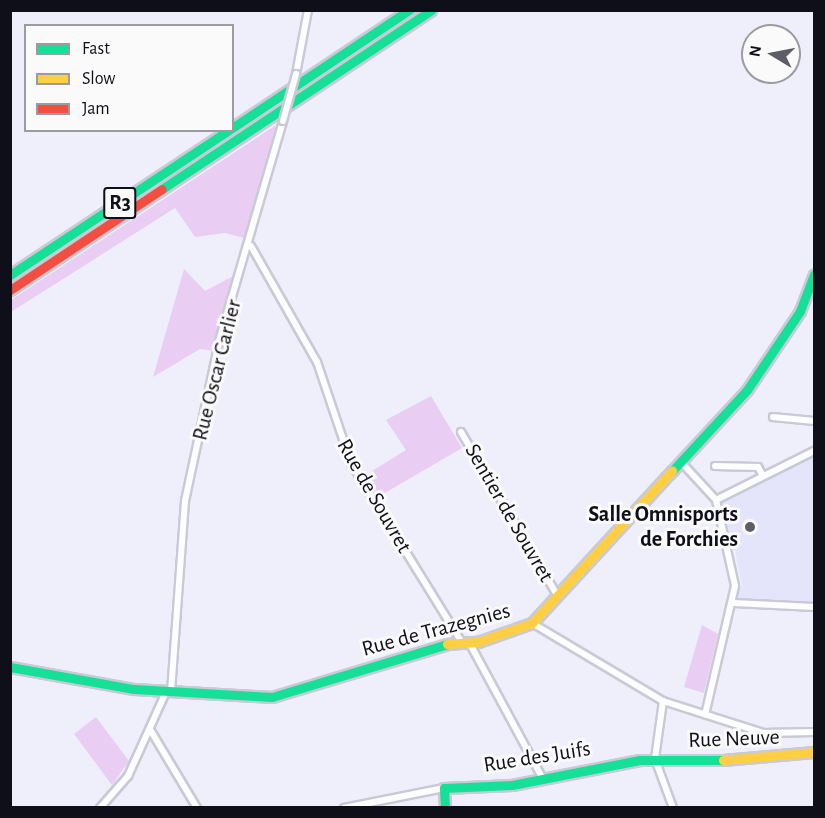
<!DOCTYPE html>
<html>
<head>
<meta charset="utf-8">
<style>
	body { margin:0 }
	#map { position:relative; width:825px; height:818px; overflow:hidden; background:#eeeffa; font-family:"Alegreya Sans",sans-serif }
	div>[style] { position:absolute }
	.built>* { inset:0; background:#e4e5fb }
	.green>* { inset:0; background:#e9cdf3 }
	.roads { filter:drop-shadow(2px 0 #c9cad5) drop-shadow(-2px 0 #c9cad5) drop-shadow(0 2px #c9cad5) drop-shadow(0 -2px #c9cad5) }
	.street>* { height:6px; margin:-3px; padding:0 3px; transform-origin:3px; border-radius:3px; background:#fcfdfe }
	.fast>* { height:9px; margin:-4.5px; padding:0 4.5px; transform-origin:4.5px; border-radius:4.5px; background:#16e098 }
	.slow>* { height:9px; margin:-4.5px; padding:0 4.5px; transform-origin:4.5px; border-radius:4.5px; background:#ffcf43 }
	.jam>* { height:9px; margin:-4.5px; padding:0 4.5px; transform-origin:4.5px; border-radius:4.5px; background:#f24e42 }
	.bridges { filter:drop-shadow(2px 0 #c9cad5) drop-shadow(-2px 0 #c9cad5) drop-shadow(0 2px #c9cad5) drop-shadow(0 -2px #c9cad5) }
	.street-bridge>* { height:6px; margin:-3px; padding:0 3px; transform-origin:3px; border-radius:3px; background:#fcfdfe }
	.dots>* { width:16px; height:16px; translate:-50% -50%; box-sizing:border-box; border:3px solid #fafafa; border-radius:50% }
	span { translate:-50% -50%; white-space:nowrap; text-align:center; line-height:1.15; -webkit-text-stroke:6px #fafafa; paint-order:stroke }
	.shield-label span { padding:2px 4px; background:#fafafa; border:2px solid; border-radius:4px; -webkit-text-stroke-width:0 }
	.shield-label { font-size:21px; color:#0f0f19; font-weight:700 }
	.street-label { font-size:22px; color:#0f0f19 }
	.poi-label { font-size:22px; color:#0f0f19; font-weight:700 }
	.right { translate:-100% -50%; text-align:right }
	.frame { position:absolute; inset:0; border:12px solid #0f0f19; pointer-events:none }
	.legend { position:absolute; left:24px; top:24px; width:210px; height:108px; box-sizing:border-box; background:#fafafa; border:2px solid #9c9ca0; margin:0; padding:8px 10px; list-style:none; font-size:18px; color:#0f0f19 }
	.legend li { display:flex; align-items:center; gap:12px; height:30px }
	.legend b { width:30px; border:2px solid #9c9ca0 }
	.north { position:absolute; left:741px; top:24px; width:60px; height:60px; box-sizing:border-box; background:#fafafa; border:2px solid #9c9ca0; border-radius:50%; rotate:280deg; font-size:16px; font-weight:700; line-height:24px; text-align:center; color:#0f0f19 }
	.north::after { content:''; display:block; margin:auto; width:21px; height:27px; background:#5d5d68; clip-path:polygon(50% 0,100% 100%,50% 72%,0 100%) }
</style>
</head>
<body>
<div id="map">
	<div class="built">
		<div style="clip-path:polygon(814px 451px,814px 607px,734px 603px,735px 586px,742px 585px,735px 550px,727px 551px,716px 500px)"></div>
	</div>
	<div class="green">
		<div style="clip-path:polygon(276px 125px,248px 239px,225px 233px,195px 237px,175px 208px,11px 312px,11px 300px)"></div>
		<div style="clip-path:polygon(184px 269px,205px 291px,239px 273px,215px 351px,200px 349px,153px 377px)"></div>
		<div style="clip-path:polygon(431px 396px,462px 448px,378px 497px,364px 476px,406px 450px,386px 420px)"></div>
		<div style="clip-path:polygon(702px 625px,718px 634px,704px 693px,684px 687px)"></div>
		<div style="clip-path:polygon(96px 717px,129px 761px,112px 785px,74px 734px)"></div>
	</div>
	<div class="roads">
		<div class="street">
			<div style="left:296px;top:74px;width:65px;rotate:-79.4deg"></div>
			<div style="left:251px;top:246px;width:133px;rotate:60.4deg"></div>
			<div style="left:317px;top:362px;width:107px;rotate:71.4deg"></div>
			<div style="left:351px;top:463px;width:211px;rotate:58.3deg"></div>
			<div style="left:773px;top:417px;width:41px;rotate:5.6deg"></div>
			<div style="left:461px;top:432px;width:189px;rotate:59.5deg"></div>
			<div style="left:682px;top:463px;width:50px;rotate:47.4deg"></div>
			<div style="left:716px;top:500px;width:88px;rotate:77.5deg"></div>
			<div style="left:735px;top:586px;width:132px;rotate:103.1deg"></div>
			<div style="left:715px;top:466px;width:43px;rotate:1.3deg"></div>
			<div style="left:758px;top:467px;width:10px;rotate:61deg"></div>
			<div style="left:716px;top:500px;width:110px;rotate:-26.6deg"></div>
			<div style="left:734px;top:603px;width:80px;rotate:2.9deg"></div>
			<div style="left:532px;top:623px;width:152px;rotate:30.8deg"></div>
			<div style="left:663px;top:701px;width:105px;rotate:17.7deg"></div>
			<div style="left:763px;top:733px;width:51px;rotate:-1.1deg"></div>
			<div style="left:470px;top:644px;width:151px;rotate:61.6deg"></div>
			<div style="left:171px;top:692px;width:192px;rotate:-85.8deg"></div>
			<div style="left:185px;top:501px;width:167px;rotate:-77.9deg"></div>
			<div style="left:220px;top:338px;width:226px;rotate:-73.8deg"></div>
			<div style="left:663px;top:701px;width:59px;rotate:97.9deg"></div>
			<div style="left:655px;top:759px;width:52px;rotate:69.8deg"></div>
			<div style="left:151px;top:731px;width:90px;rotate:59.1deg"></div>
			<div style="left:100px;top:808px;width:43px;rotate:-48.8deg"></div>
			<div style="left:128px;top:776px;width:92px;rotate:-65.7deg"></div>
			<div style="left:344px;top:808px;width:102px;rotate:-11.3deg"></div>
		</div>
		<div class="fast">
			<div style="left:232px;top:128px;width:213px;rotate:-33.7deg"></div>
			<div style="left:162px;top:189px;width:323px;rotate:-33.6deg"></div>
			<div style="left:10px;top:275px;width:263px;rotate:-33.5deg"></div>
			<div style="left:672px;top:471px;width:110px;rotate:-47.2deg"></div>
			<div style="left:747px;top:390px;width:95px;rotate:-56.1deg"></div>
			<div style="left:800px;top:311px;width:39px;rotate:-69deg"></div>
			<div style="left:10px;top:667px;width:126px;rotate:10.1deg"></div>
			<div style="left:134px;top:689px;width:138px;rotate:3.3deg"></div>
			<div style="left:272px;top:697px;width:183px;rotate:-16.8deg"></div>
			<div style="left:445px;top:808px;width:20px;rotate:-93deg"></div>
			<div style="left:444px;top:788px;width:68px;rotate:-2.5deg"></div>
			<div style="left:512px;top:785px;width:130px;rotate:-11.1deg"></div>
			<div style="left:640px;top:760px;width:83px"></div>
		</div>
		<div class="slow">
			<div style="left:447px;top:644px;width:31px;rotate:-4deg"></div>
			<div style="left:478px;top:642px;width:57px;rotate:-19.4deg"></div>
			<div style="left:532px;top:623px;width:207px;rotate:-47.4deg"></div>
			<div style="left:723px;top:760px;width:91px;rotate:-5deg"></div>
		</div>
		<div class="jam">
			<div style="left:10px;top:290px;width:182px;rotate:-33.6deg"></div>
		</div>
	</div>
	<div class="bridges">
		<div class="street-bridge">
			<div style="left:283px;top:121px;width:49px;rotate:-74.5deg"></div>
		</div>
	</div>
	<div class="dots">
		<div style="left:750px;top:527px;background:#5d5d68"></div>
	</div>
	<div class="shield-label">
		<span style="left:120px;top:203px">R3</span>
	</div>
	<div class="street-label">
		<span style="left:217px;top:370px;rotate:-76deg">Rue Oscar Carlier</span>
		<span style="left:374px;top:496px;rotate:60deg">Rue de Souvret</span>
		<span style="left:509px;top:513px;rotate:60deg">Sentier de Souvret</span>
		<span style="left:436px;top:630px;rotate:-15deg">Rue de Trazegnies</span>
		<span style="left:734px;top:739px;rotate:-2deg">Rue Neuve</span>
		<span style="left:537px;top:757px;rotate:-9deg">Rue des Juifs</span>
	</div>
	<div class="poi-label">
		<span class="right" style="left:738px;top:527px">Salle Omnisports<br>de Forchies</span>
	</div>
	<div class="frame"></div>
	<ul class="legend">
	<li><b style="height:8px;background:#16e098"></b>Fast</li>
	<li><b style="height:8px;background:#ffcf43"></b>Slow</li>
	<li><b style="height:8px;background:#f24e42"></b>Jam</li>
	</ul>
	<div class="north">N</div>
</div>
</body>
</html>
